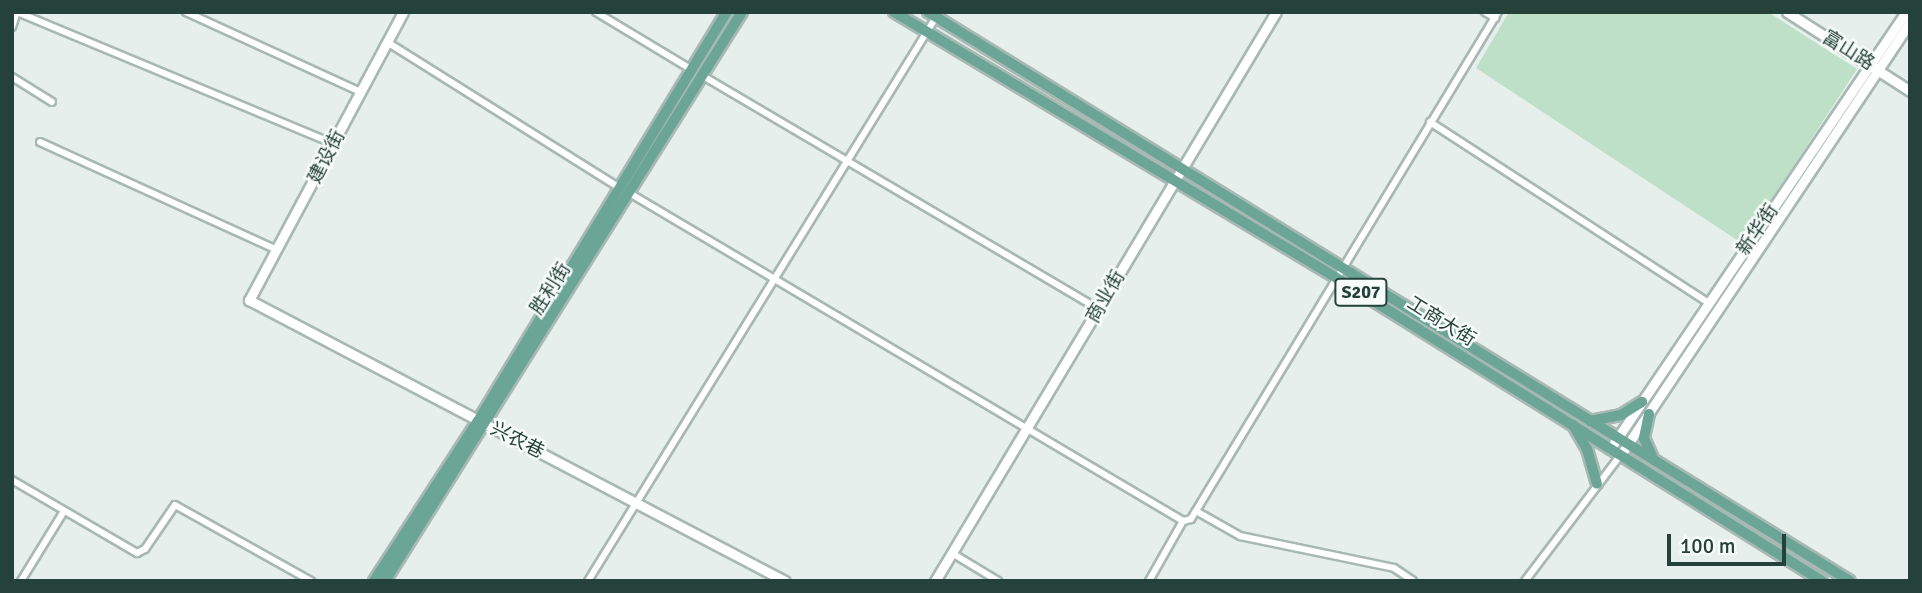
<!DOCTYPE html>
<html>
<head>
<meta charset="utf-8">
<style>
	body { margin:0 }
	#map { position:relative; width:1922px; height:593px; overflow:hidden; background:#e6efeb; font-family:Signika,"Noto Sans SC",sans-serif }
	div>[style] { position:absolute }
	.green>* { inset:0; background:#bfe0c8 }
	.roads { filter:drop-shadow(2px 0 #a8b8b2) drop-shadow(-2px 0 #a8b8b2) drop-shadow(0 2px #a8b8b2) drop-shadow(0 -2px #a8b8b2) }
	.street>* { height:6px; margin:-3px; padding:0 3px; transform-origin:3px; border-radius:3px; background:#fff }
	.secondary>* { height:9px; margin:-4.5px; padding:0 4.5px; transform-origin:4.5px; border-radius:4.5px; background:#fff }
	.primary>* { height:10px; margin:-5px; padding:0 5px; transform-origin:5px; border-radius:5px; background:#6aa596 }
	span { translate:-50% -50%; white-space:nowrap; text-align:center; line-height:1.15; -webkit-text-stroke:5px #f7fbf9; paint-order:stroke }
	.shield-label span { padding:2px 5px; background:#f7fbf9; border:2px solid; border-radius:5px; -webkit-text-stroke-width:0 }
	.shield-label { font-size:18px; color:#24423a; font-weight:700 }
	.street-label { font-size:19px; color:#24423a }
	.frame { position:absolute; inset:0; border:14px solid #24423a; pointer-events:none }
	.scale { position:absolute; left:1667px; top:534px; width:119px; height:32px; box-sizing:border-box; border:4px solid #24423a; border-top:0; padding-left:9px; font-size:21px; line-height:24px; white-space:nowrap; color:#24423a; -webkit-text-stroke:5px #f7fbf9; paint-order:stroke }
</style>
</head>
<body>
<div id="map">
	<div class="green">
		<div style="clip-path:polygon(1509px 12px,1768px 12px,1857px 69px,1743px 244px,1476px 68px)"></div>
	</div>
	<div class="roads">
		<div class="street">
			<div style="left:17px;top:12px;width:343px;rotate:22.6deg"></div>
			<div style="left:186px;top:12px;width:192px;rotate:24.6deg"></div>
			<div style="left:596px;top:12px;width:112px;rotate:31.1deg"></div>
			<div style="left:1485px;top:12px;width:12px;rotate:31deg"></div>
			<div style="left:12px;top:27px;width:16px;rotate:-72deg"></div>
			<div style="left:387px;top:42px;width:273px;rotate:32.1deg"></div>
			<div style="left:703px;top:76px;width:459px;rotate:30.5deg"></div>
			<div style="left:12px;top:77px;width:47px;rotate:32deg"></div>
			<div style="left:1430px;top:122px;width:333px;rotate:33deg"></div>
			<div style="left:40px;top:142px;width:260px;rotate:24.5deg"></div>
			<div style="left:631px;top:194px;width:642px;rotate:30.64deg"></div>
			<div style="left:1183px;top:521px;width:8px;rotate:-14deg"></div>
			<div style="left:1191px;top:519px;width:593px;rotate:-58.8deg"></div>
			<div style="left:12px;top:480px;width:145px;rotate:30.3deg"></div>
			<div style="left:137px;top:553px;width:9px;rotate:-27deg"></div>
			<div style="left:145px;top:549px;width:53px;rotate:-55.7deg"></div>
			<div style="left:175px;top:505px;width:156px;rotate:29.2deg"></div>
			<div style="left:1196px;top:511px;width:51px;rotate:29.6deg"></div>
			<div style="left:1240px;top:536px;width:157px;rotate:11.7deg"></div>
			<div style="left:1394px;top:568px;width:23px;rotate:34deg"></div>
			<div style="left:952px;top:553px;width:54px;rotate:31.3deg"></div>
			<div style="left:21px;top:581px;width:82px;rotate:-58.4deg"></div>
			<div style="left:588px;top:581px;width:663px;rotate:-58.32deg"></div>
			<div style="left:1149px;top:581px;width:69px;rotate:-60.5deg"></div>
			<div style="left:1525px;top:581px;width:157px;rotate:-52.8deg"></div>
		</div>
		<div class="secondary">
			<div style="left:403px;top:12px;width:327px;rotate:118.1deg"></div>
			<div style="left:249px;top:300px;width:605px;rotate:27.67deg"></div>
			<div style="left:1787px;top:12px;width:146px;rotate:32.7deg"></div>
			<div style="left:1610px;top:449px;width:528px;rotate:-55.89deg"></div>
			<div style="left:1620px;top:456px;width:522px;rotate:-56.25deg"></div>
			<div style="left:935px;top:581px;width:663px;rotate:-59.07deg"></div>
		</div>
		<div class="primary">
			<div style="left:894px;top:12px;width:514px;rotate:31deg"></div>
			<div style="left:1335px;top:277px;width:574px;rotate:31.97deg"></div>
			<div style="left:928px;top:12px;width:1083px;rotate:31.68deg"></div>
			<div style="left:1649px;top:414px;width:25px;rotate:102deg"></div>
			<div style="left:1644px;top:438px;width:24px;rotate:66deg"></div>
			<div style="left:1590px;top:421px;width:32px;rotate:-11deg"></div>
			<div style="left:1621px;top:415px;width:25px;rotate:-32deg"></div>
			<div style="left:1573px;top:425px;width:28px;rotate:60deg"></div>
			<div style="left:1587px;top:449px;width:36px;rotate:74deg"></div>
			<div style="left:374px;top:581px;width:191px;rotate:-57deg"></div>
			<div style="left:478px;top:421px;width:479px;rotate:-58.7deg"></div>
			<div style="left:385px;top:581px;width:672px;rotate:-57.9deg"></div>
		</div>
	</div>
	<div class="shield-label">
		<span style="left:1361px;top:292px">S207</span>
	</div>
	<div class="street-label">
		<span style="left:1848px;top:51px;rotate:32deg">富山路</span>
		<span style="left:327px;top:157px;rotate:-63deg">建设街</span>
		<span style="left:1758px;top:230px;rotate:-56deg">新华街</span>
		<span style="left:551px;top:289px;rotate:-58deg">胜利街</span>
		<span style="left:1106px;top:297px;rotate:-60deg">商业街</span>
		<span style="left:1441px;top:322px;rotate:32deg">工商大街</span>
		<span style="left:517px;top:441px;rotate:27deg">兴农巷</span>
	</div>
	<div class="frame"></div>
	<div class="scale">100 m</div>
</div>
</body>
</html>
